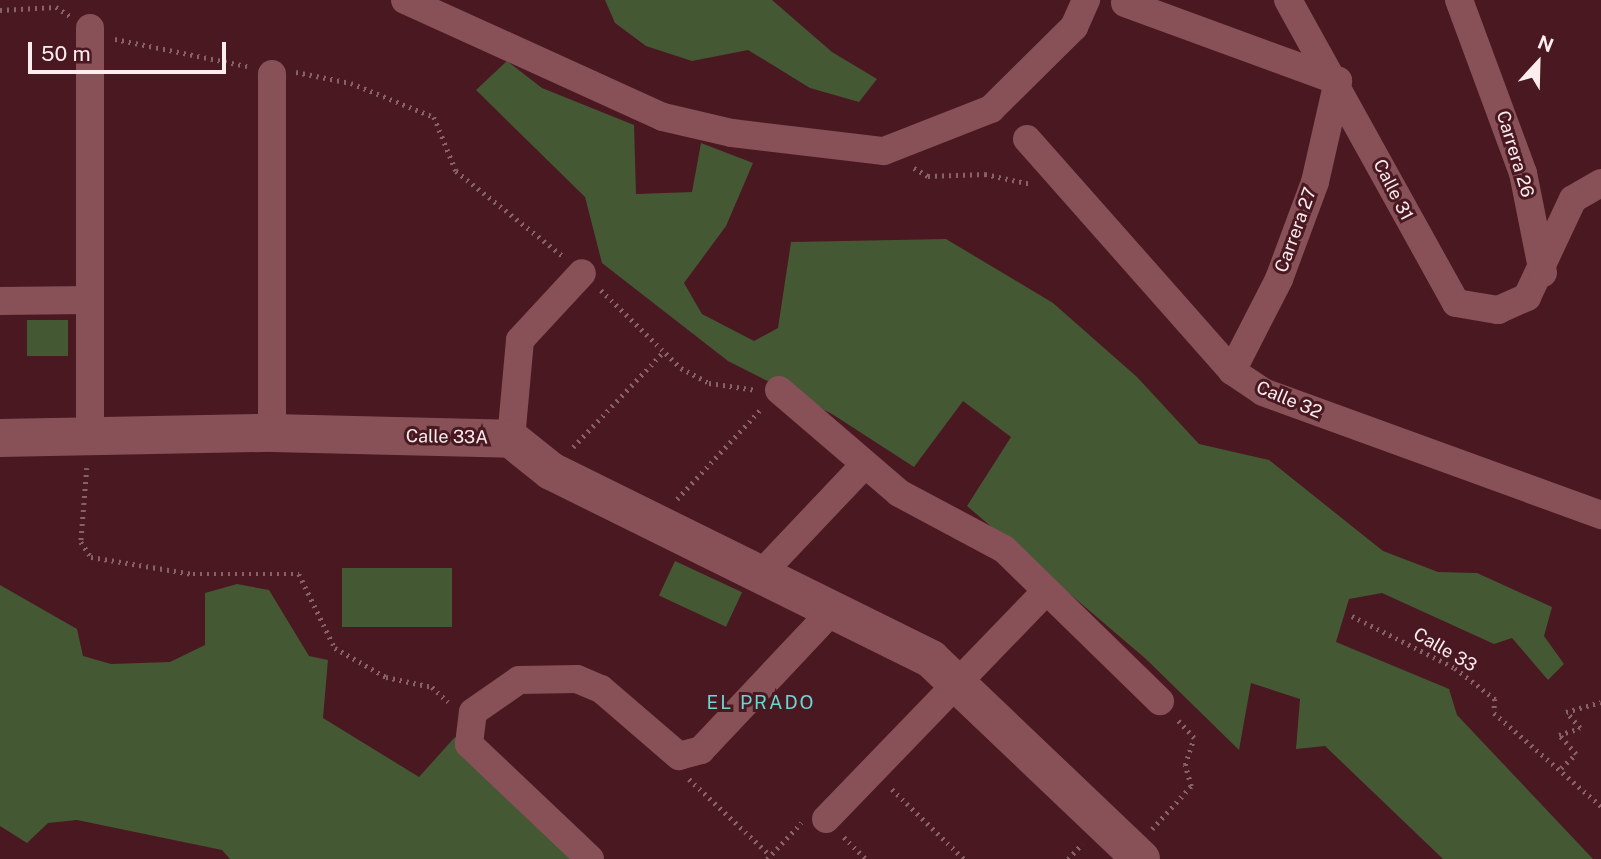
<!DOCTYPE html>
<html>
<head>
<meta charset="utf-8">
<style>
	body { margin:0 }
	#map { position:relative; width:1601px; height:859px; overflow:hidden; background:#491821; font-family:"Public Sans",sans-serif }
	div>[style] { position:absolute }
	.green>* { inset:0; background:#445834; transform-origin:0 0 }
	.path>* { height:4.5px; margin-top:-2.25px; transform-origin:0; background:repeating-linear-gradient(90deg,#876268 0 2px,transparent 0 7px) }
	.street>* { height:28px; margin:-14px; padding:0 14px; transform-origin:14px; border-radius:14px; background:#885057 }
	.secondary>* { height:38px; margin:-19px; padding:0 19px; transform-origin:19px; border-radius:19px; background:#885057 }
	span { translate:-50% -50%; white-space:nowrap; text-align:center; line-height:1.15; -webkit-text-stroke:6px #491821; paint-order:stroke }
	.street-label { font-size:18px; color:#fceeef }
	.neighbourhood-label { font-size:19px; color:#6bd7d3; letter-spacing:2px }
	.north { position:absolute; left:1503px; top:28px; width:70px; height:70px; -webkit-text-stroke:5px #491821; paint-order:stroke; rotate:22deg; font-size:19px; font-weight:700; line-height:28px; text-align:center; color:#fceeef }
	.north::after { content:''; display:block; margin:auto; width:24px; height:32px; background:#fceeef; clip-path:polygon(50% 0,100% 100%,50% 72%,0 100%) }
	.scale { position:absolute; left:28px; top:42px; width:198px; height:32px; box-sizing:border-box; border:4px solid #fceeef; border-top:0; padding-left:9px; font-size:21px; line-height:24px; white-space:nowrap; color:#fceeef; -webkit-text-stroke:5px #491821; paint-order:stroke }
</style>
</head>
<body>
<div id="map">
	<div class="green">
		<div style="clip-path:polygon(605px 0,772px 0,832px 52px,877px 79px,859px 102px,810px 88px,748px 50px,692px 61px,646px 46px,615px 23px)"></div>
		<div style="clip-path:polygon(507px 61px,542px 88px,634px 125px,636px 194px,692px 192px,701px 143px,753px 163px,726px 226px,684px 283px,702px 314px,754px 341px,778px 328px,791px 242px,946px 239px,1053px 303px,1137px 377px,1199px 444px,1269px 460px,1383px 551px,1438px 572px,1477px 573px,1552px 607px,1544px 636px,1564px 664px,1548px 680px,1512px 638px,1494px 644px,1382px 593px,1349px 599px,1336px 642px,1449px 689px,1457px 715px,1593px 859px,1443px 859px,1325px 746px,1296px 749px,1300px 699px,1251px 683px,1239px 750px,1146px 659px,967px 506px,1011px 437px,963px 401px,914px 467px,832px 414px,728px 361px,602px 263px,585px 197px,476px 90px)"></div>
		<div style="left:27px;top:320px;width:41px;height:36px"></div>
		<div style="left:675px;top:561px;width:74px;height:38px;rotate:25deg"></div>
		<div style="left:342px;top:568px;width:110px;height:59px"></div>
		<div style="clip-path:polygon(237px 584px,269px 590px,309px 656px,328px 660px,323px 718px,419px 777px,455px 737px,579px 859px,230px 859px,222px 850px,77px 820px,48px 823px,27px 843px,0 826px,0 585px,77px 629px,83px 656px,111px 664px,170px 662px,205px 645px,205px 593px)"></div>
	</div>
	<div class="path">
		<div style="left:0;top:10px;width:56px;rotate:-3.1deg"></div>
		<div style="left:56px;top:7px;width:17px;rotate:33deg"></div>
		<div style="left:115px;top:39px;width:135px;rotate:11.6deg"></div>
		<div style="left:296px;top:72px;width:56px;rotate:11.3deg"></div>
		<div style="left:351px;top:83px;width:90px;rotate:22.3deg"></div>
		<div style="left:434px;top:117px;width:58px;rotate:67.8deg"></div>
		<div style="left:456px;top:171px;width:137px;rotate:38.5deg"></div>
		<div style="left:914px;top:168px;width:16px;rotate:30deg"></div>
		<div style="left:928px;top:176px;width:57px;rotate:-2deg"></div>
		<div style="left:985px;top:174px;width:47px;rotate:12.3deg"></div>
		<div style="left:601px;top:290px;width:112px;rotate:44.3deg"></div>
		<div style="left:681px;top:368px;width:32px;rotate:28deg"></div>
		<div style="left:709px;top:383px;width:48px;rotate:8.5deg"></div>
		<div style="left:573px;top:447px;width:132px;rotate:-46.5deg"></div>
		<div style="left:87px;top:468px;width:74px;rotate:94.6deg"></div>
		<div style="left:81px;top:542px;width:18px;rotate:56deg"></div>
		<div style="left:91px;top:557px;width:103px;rotate:9.5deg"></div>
		<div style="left:193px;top:574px;width:106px"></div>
		<div style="left:299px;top:574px;width:82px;rotate:64.1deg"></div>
		<div style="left:335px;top:648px;width:59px;rotate:29.6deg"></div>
		<div style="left:386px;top:677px;width:47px;rotate:12.3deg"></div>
		<div style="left:432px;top:687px;width:22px;rotate:43deg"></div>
		<div style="left:677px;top:499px;width:125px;rotate:-47deg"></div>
		<div style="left:1352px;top:616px;width:115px;rotate:26.8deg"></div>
		<div style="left:1455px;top:668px;width:51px;rotate:37.8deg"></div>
		<div style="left:1495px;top:699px;width:14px;rotate:94deg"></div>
		<div style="left:1494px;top:713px;width:142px;rotate:41deg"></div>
		<div style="left:1561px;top:768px;width:21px;rotate:-43deg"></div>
		<div style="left:1576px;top:754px;width:25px;rotate:-132deg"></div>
		<div style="left:1559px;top:735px;width:22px;rotate:-18deg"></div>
		<div style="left:1580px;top:728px;width:21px;rotate:-131deg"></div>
		<div style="left:1566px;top:712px;width:36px;rotate:-16deg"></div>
		<div style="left:689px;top:779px;width:111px;rotate:43.2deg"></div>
		<div style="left:892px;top:789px;width:100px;rotate:44.2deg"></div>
		<div style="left:1152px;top:829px;width:58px;rotate:-47.8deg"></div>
		<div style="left:1191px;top:786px;width:22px;rotate:-106deg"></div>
		<div style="left:1185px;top:765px;width:28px;rotate:-72deg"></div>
		<div style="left:1194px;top:738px;width:26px;rotate:-133deg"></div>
		<div style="left:844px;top:837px;width:31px;rotate:45deg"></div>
		<div style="left:767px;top:859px;width:50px;rotate:-46.6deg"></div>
		<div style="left:1068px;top:859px;width:21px;rotate:-47deg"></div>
	</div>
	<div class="street">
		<div style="left:405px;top:0;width:283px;rotate:24.4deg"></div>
		<div style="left:663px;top:117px;width:71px;rotate:13.1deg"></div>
		<div style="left:732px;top:133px;width:153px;rotate:6.8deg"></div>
		<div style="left:884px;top:151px;width:115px;rotate:-21.4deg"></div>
		<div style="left:991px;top:109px;width:117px;rotate:-44.7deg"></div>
		<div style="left:1074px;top:27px;width:30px;rotate:-66deg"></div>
		<div style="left:1288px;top:0;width:346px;rotate:61deg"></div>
		<div style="left:1456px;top:303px;width:43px;rotate:9.5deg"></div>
		<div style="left:1498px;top:310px;width:32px;rotate:-24deg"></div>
		<div style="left:1527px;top:297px;width:108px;rotate:-64.9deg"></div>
		<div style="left:1573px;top:199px;width:32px;rotate:-30deg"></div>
		<div style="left:1459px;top:0;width:184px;rotate:69.7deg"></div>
		<div style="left:1523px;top:173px;width:102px;rotate:78.7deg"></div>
		<div style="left:1125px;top:3px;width:227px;rotate:20.1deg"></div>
		<div style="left:90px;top:28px;width:408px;rotate:90deg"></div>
		<div style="left:272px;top:74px;width:359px;rotate:90deg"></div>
		<div style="left:1027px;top:139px;width:310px;rotate:48.5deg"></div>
		<div style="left:1232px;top:371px;width:37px;rotate:34deg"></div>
		<div style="left:1263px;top:392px;width:360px;rotate:20deg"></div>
		<div style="left:0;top:301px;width:89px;rotate:-0.6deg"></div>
		<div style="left:1232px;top:371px;width:103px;rotate:-62.9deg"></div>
		<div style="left:1279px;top:279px;width:103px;rotate:-69.6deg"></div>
		<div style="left:1315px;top:182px;width:104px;rotate:-77.2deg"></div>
		<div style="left:779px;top:390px;width:158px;rotate:40.6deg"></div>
		<div style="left:899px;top:493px;width:119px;rotate:28.1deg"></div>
		<div style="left:1004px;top:549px;width:218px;rotate:44.3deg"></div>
		<div style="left:511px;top:439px;width:99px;rotate:-84.8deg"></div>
		<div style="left:520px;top:340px;width:91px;rotate:-47.2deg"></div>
		<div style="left:761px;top:574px;width:150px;rotate:-46.6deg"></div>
		<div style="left:826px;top:819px;width:314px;rotate:-46deg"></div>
		<div style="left:590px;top:859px;width:167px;rotate:-136.5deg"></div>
		<div style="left:469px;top:744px;width:32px;rotate:-83deg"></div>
		<div style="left:473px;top:712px;width:56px;rotate:-34.8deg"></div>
		<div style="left:519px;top:680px;width:58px;rotate:-1deg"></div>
		<div style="left:577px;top:679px;width:26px;rotate:23deg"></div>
		<div style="left:601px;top:689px;width:103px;rotate:40.7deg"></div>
		<div style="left:679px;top:756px;width:23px;rotate:-15deg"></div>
		<div style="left:701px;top:750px;width:192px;rotate:-46.7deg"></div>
	</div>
	<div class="secondary">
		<div style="left:0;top:438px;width:272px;rotate:-1.1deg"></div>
		<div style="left:272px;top:433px;width:239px;rotate:1.4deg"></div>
		<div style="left:511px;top:439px;width:51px;rotate:38.7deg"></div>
		<div style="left:551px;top:471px;width:424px;rotate:26.3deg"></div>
		<div style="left:931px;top:659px;width:290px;rotate:43.6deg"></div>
	</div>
	<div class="street-label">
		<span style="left:1515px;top:154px;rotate:73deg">Carrera 26</span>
		<span style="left:1393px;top:190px;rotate:63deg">Calle 31</span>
		<span style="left:1296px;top:230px;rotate:-70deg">Carrera 27</span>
		<span style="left:1289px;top:400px;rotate:23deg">Calle 32</span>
		<span style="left:447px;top:437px;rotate:1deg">Calle 33A</span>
		<span style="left:1445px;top:650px;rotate:30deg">Calle 33</span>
	</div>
	<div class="neighbourhood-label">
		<span style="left:761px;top:703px">EL PRADO</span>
	</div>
	<div class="north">N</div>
	<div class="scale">50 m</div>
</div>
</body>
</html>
